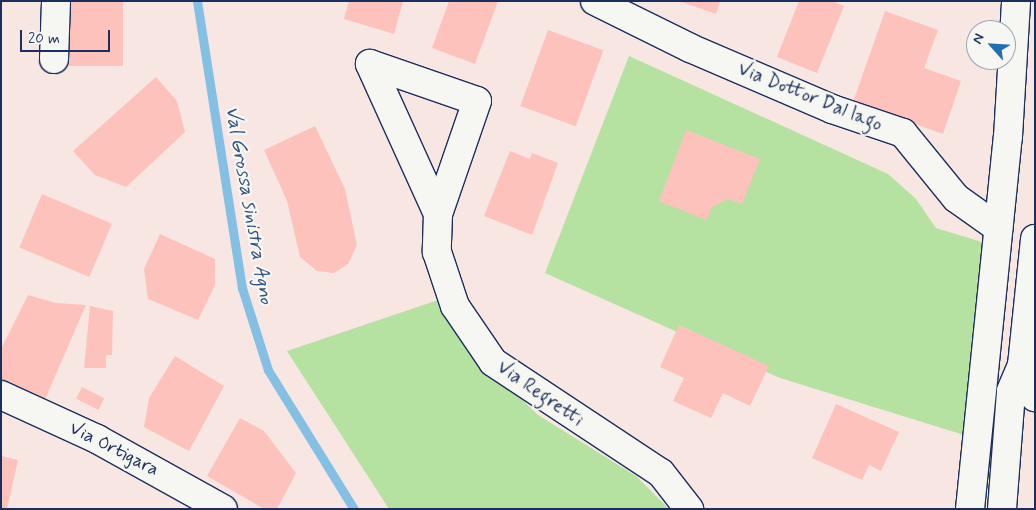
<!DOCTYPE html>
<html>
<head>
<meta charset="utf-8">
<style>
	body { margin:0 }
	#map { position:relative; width:1036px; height:510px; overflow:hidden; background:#f8e6e2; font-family:Mynerve,sans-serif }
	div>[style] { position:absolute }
	.green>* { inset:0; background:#b5e2a0 }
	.stream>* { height:9px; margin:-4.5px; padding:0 4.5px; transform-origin:4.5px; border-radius:4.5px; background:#84c0e4 }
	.building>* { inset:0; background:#fec2bd; transform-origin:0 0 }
	.roads { filter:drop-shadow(1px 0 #1b2f5e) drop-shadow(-1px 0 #1b2f5e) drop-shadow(0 1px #1b2f5e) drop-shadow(0 -1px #1b2f5e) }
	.minor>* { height:28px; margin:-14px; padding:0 14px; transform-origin:14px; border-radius:14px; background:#f6f6f2 }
	.primary>* { height:28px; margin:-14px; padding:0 14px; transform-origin:14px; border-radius:14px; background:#f6f6f2 }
	.trunk>* { height:28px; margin:-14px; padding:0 14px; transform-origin:14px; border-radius:14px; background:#f6f6f2 }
	span { translate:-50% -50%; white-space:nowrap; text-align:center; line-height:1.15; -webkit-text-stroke:4.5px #f6f6f2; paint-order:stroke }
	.street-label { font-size:19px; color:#1b2f5e }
	.water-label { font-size:20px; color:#355380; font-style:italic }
	.frame { position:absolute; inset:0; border:2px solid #1b2f5e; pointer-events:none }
	.north { position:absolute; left:966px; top:20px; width:50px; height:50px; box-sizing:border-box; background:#f6f6f2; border:1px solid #9ea6b7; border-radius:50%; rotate:296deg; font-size:14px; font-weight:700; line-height:20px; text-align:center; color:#1b2f5e }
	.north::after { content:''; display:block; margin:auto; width:18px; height:22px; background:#1f6fb2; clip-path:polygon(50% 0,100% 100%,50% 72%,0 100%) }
	.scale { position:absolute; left:20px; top:30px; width:90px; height:22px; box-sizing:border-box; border:2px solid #1b2f5e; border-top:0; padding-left:6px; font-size:15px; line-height:18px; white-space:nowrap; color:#1b2f5e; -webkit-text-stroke:4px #f6f6f2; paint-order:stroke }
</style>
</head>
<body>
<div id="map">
	<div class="green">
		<div style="clip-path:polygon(629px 56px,888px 174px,916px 199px,936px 228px,1005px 249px,990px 443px,780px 378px,545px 273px)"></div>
		<div style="clip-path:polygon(450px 296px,491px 370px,538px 415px,636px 476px,669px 509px,389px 509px,287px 351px)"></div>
	</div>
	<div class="stream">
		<div style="left:197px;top:1px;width:291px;rotate:81.1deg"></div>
		<div style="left:242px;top:288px;width:86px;rotate:72.4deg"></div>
		<div style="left:268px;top:370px;width:163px;rotate:58.3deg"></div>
	</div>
	<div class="building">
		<div style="left:61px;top:1px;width:62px;height:65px"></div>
		<div style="clip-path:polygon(349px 1px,403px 1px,394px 34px,344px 19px)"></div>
		<div style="clip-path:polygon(449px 1px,498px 1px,475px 64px,432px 48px)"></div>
		<div style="clip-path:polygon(679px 1px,720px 1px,716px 14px)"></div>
		<div style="clip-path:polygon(799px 1px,833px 1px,844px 6px,817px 73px,777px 57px)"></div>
		<div style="clip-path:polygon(885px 11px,938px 30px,924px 68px,961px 81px,943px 134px,853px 102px)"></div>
		<div style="left:548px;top:30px;width:59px;height:81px;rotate:20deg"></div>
		<div style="clip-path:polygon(156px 77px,177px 101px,185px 132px,126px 187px,95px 175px,73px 151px)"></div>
		<div style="clip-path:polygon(315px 126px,345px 189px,357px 245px,348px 264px,334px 273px,317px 271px,300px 257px,287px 201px,264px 150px)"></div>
		<div style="clip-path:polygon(686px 130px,760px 159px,742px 204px,728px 199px,712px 207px,706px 220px,659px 201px)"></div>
		<div style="clip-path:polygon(510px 151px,530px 159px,532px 153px,558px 163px,532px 235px,484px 216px)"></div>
		<div style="left:42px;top:194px;width:76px;height:58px;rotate:23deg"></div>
		<div style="clip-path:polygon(160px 234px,215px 259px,215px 285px,198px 320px,148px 299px,144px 269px)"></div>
		<div style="clip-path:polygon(28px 295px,56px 303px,86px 305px,43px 404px,1px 387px,1px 349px)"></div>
		<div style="clip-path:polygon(90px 306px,113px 311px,112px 355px,106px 355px,106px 368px,84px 368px)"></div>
		<div style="clip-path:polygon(679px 325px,769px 366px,750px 406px,723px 393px,711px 418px,673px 401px,684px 378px,660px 367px)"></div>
		<div style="clip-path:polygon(175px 356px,224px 386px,189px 451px,144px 427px,149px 398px)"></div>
		<div style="left:82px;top:387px;width:25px;height:13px;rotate:27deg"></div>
		<div style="clip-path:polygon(836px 404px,899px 432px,881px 471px,869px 465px,862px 480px,812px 458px)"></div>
		<div style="clip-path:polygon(240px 418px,264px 431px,296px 473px,277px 509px,264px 509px,207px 476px)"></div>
		<div style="clip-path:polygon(1px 456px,18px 460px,7px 509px,1px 509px)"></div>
	</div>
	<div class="roads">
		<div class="minor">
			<div style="left:595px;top:1px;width:106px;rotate:26.3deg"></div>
			<div style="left:690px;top:48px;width:155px;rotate:23.2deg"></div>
			<div style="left:832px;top:109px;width:75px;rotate:18.7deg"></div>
			<div style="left:903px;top:133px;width:84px;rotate:50.8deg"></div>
			<div style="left:956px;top:198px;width:52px;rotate:35.5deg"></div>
			<div style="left:54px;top:59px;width:58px;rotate:-88deg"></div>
			<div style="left:438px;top:214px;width:165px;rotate:-114.4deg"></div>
			<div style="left:370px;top:64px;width:113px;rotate:19.1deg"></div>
			<div style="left:477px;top:101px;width:120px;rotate:109deg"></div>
			<div style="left:438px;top:214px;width:38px;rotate:92deg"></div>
			<div style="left:437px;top:252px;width:57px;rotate:71.6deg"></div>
			<div style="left:455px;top:306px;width:68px;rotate:55.8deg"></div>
			<div style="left:493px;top:362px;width:201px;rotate:33.5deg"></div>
			<div style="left:661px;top:473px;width:46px;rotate:52.1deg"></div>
			<div style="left:1px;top:395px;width:106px;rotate:24.6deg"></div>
			<div style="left:97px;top:439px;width:144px;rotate:29.1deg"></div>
			<div style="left:970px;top:509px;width:374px;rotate:-84.2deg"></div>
			<div style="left:1008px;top:137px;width:136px;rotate:-86.6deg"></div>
		</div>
		<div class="primary">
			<div style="left:1002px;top:509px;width:118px;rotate:-85.6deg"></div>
			<div style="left:1011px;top:391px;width:28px;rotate:-67deg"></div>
			<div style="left:1022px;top:365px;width:127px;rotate:-84.1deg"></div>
		</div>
		<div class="trunk">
			<div style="left:1022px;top:365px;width:35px;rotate:68deg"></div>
		</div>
	</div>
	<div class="street-label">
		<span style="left:810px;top:97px;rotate:22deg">Via Dottor Dal lago</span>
		<span style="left:540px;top:394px;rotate:35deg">Via Regretti</span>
		<span style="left:114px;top:449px;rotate:27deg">Via Ortigara</span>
	</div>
	<div class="water-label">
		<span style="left:249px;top:205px;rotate:80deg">Val Grossa sinistra Agno</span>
	</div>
	<div class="frame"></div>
	<div class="north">N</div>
	<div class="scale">20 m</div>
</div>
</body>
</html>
